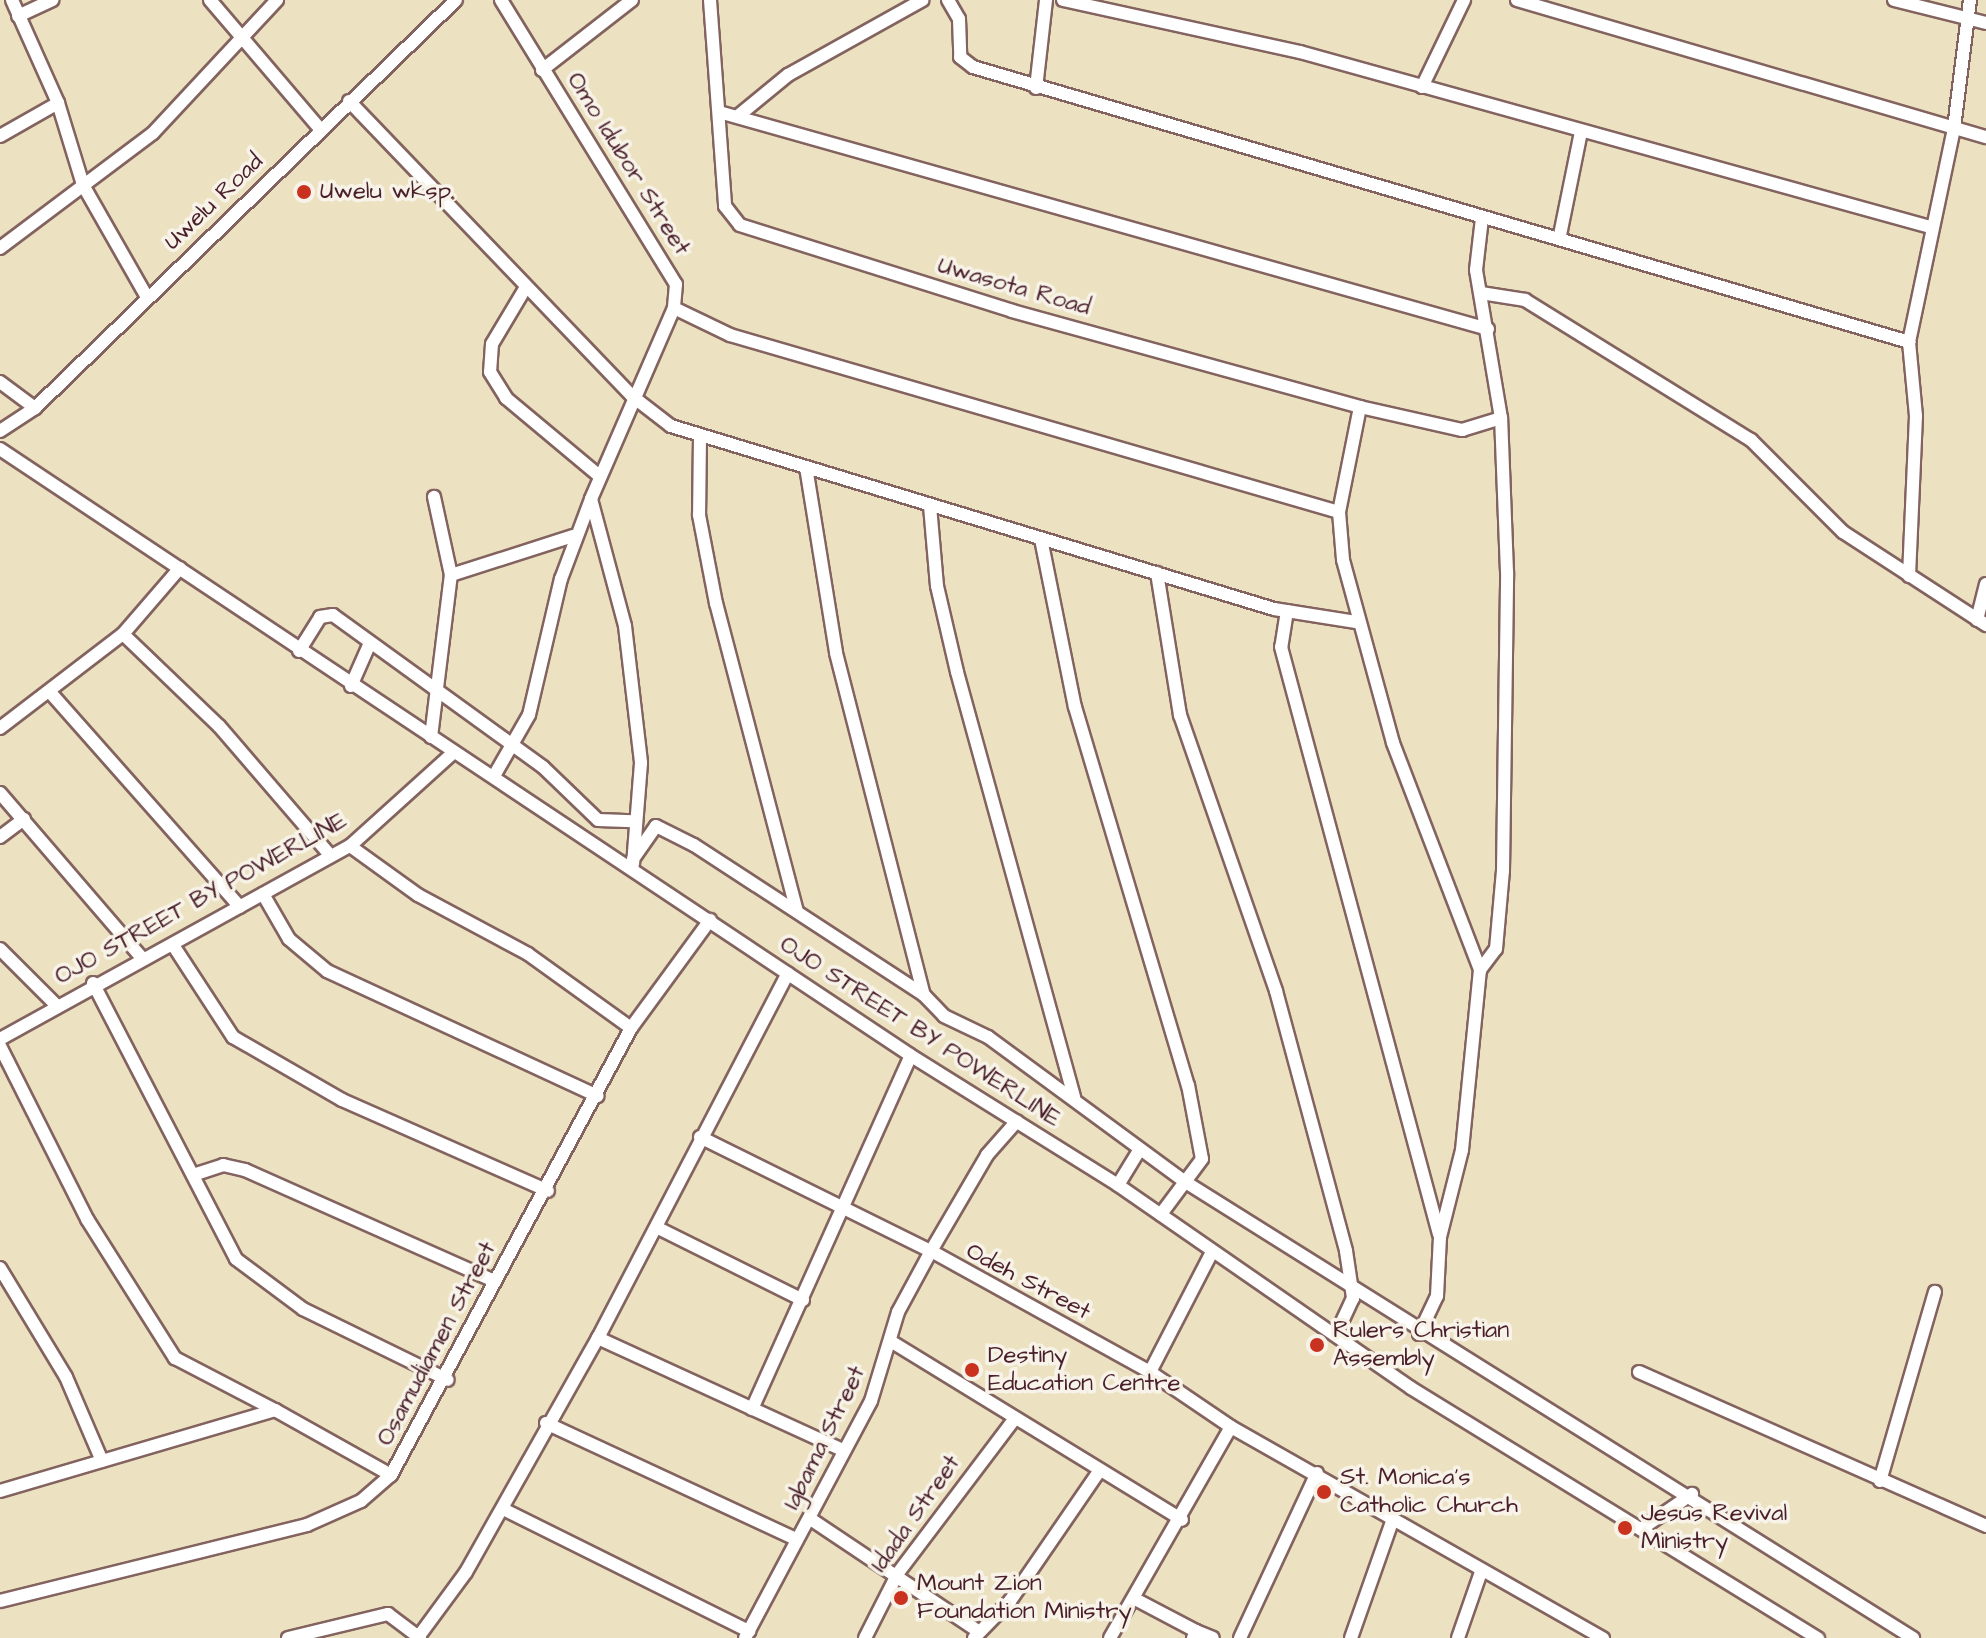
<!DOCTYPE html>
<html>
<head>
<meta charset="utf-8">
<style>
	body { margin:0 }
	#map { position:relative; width:1986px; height:1638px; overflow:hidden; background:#ece1c0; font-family:"Architects Daughter",sans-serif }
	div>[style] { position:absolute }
	.roads { filter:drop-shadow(2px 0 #83635f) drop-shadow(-2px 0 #83635f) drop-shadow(0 2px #83635f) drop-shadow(0 -2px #83635f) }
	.minor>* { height:12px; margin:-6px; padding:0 6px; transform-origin:6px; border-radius:6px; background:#fff }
	.dots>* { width:22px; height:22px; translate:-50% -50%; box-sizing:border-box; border:4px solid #f7f3e8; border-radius:50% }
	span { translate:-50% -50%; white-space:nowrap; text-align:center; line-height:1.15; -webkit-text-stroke:7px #f7f3e8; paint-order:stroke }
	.street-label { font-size:24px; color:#4a1f2b }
	.poi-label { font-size:24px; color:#4a1f2b }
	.left { translate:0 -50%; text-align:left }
</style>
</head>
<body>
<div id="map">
	<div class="roads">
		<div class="minor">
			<div style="left:12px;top:0;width:113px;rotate:65.9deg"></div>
			<div style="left:58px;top:103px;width:86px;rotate:73deg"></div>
			<div style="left:83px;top:185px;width:129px;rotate:60.3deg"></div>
			<div style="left:210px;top:0;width:171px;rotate:49.5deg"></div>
			<div style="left:501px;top:0;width:334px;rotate:58.4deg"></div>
			<div style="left:676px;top:284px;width:24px;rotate:95deg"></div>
			<div style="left:674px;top:308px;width:208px;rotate:113.5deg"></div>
			<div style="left:591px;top:499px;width:131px;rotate:75deg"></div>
			<div style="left:625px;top:626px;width:138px;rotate:83.3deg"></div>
			<div style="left:641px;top:763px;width:101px;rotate:94.5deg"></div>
			<div style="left:710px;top:0;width:207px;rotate:85.8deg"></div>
			<div style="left:725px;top:206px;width:24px;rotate:52deg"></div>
			<div style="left:740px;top:225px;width:285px;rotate:17.5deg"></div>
			<div style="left:1012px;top:311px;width:361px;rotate:15.4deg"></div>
			<div style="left:1360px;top:407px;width:105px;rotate:12.7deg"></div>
			<div style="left:1462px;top:430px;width:41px;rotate:-17.1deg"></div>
			<div style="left:948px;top:0;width:22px;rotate:60deg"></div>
			<div style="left:959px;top:19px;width:38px;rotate:88deg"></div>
			<div style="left:960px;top:57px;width:16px;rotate:38deg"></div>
			<div style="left:973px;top:67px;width:976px;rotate:16.37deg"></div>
			<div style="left:1063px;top:0;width:243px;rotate:12.4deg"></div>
			<div style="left:1300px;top:52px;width:654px;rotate:15.52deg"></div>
			<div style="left:1517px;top:0;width:489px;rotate:16.3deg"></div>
			<div style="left:1894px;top:0;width:95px;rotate:14deg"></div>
			<div style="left:18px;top:16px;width:38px;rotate:-25deg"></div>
			<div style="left:542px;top:70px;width:114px;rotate:-37.9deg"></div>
			<div style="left:1422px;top:87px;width:97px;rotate:-64.2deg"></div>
			<div style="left:1036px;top:88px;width:89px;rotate:-83.5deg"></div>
			<div style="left:349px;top:101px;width:409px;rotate:46.2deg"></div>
			<div style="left:632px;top:396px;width:49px;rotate:37.6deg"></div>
			<div style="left:671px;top:426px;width:630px;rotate:16.88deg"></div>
			<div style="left:1274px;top:609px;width:83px;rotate:9deg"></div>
			<div style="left:719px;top:112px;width:799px;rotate:15.76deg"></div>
			<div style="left:738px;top:116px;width:65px;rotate:-39.4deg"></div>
			<div style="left:788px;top:75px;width:154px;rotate:-29.1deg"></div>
			<div style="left:0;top:136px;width:67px;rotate:-29.6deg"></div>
			<div style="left:1560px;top:235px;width:105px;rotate:-78.5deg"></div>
			<div style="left:0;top:248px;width:191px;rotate:-36.9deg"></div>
			<div style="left:153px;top:133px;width:182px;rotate:-47deg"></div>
			<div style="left:526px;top:287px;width:66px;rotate:120.8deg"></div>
			<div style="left:492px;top:344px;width:28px;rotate:94deg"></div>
			<div style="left:490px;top:372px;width:31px;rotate:58deg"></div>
			<div style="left:506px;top:398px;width:120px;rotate:39.9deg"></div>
			<div style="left:1481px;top:293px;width:45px;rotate:9deg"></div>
			<div style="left:1525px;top:300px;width:266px;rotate:31.8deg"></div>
			<div style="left:1751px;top:440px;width:130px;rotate:45deg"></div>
			<div style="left:1843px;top:532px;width:171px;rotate:33deg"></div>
			<div style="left:674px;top:308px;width:62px;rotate:25.7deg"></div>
			<div style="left:730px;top:335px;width:634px;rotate:16.21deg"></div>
			<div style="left:0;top:382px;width:44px;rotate:36.6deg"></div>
			<div style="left:1360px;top:407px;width:107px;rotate:101.3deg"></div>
			<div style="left:1339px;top:512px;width:48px;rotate:85.2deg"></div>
			<div style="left:1343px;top:560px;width:190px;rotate:74.7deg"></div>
			<div style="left:1393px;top:743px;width:243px;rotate:69deg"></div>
			<div style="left:0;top:431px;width:42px;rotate:-33.3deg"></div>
			<div style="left:35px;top:408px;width:586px;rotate:-44.1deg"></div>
			<div style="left:700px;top:437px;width:78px;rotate:90.7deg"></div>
			<div style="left:699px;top:515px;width:90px;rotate:79.1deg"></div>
			<div style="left:716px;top:603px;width:319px;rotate:75.3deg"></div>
			<div style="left:0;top:449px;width:1093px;rotate:33.66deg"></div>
			<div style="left:910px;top:1055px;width:245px;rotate:32deg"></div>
			<div style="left:1118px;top:1185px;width:356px;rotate:34.7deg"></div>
			<div style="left:1411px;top:1388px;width:478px;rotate:31.6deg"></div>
			<div style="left:806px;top:467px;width:188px;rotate:80.8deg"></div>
			<div style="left:836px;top:653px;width:353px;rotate:75.6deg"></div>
			<div style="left:930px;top:506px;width:80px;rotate:85deg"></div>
			<div style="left:937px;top:586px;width:88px;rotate:76.9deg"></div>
			<div style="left:957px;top:672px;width:441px;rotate:74.6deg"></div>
			<div style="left:1041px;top:539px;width:171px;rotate:78.6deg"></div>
			<div style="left:1075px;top:707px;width:395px;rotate:73.4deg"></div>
			<div style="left:1188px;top:1085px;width:75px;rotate:79.3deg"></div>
			<div style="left:1202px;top:1159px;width:69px;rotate:126.7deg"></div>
			<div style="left:1157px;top:573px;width:144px;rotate:80.8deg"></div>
			<div style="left:1180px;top:715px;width:292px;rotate:70.8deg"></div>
			<div style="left:1276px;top:991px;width:269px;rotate:74.9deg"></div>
			<div style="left:1346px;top:1251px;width:48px;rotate:81.5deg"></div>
			<div style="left:1353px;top:1298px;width:40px;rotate:115deg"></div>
			<div style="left:451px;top:575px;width:128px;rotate:-17.7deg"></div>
			<div style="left:1909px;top:576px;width:160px;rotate:-87.5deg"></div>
			<div style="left:1916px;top:416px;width:74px;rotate:-95.4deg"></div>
			<div style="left:1909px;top:342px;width:219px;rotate:-78.1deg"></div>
			<div style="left:1954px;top:128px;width:129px;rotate:-82.9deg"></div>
			<div style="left:1287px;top:611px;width:36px;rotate:99deg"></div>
			<div style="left:1281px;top:647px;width:608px;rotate:74.94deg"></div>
			<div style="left:1977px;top:620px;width:37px;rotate:-76deg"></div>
			<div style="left:123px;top:634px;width:133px;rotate:43.8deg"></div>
			<div style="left:219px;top:726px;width:169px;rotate:49.3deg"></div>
			<div style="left:299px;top:651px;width:40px;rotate:-58deg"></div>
			<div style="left:320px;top:617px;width:13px;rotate:-9deg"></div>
			<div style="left:333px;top:615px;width:259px;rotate:35.9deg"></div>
			<div style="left:543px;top:767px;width:76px;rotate:43.9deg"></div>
			<div style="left:598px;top:820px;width:35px;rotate:2deg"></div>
			<div style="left:351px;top:686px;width:47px;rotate:-66.2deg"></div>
			<div style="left:49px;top:691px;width:288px;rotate:48.5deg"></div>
			<div style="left:0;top:728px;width:155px;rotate:-37.4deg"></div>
			<div style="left:123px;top:634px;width:87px;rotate:-49.2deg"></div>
			<div style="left:431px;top:737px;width:163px;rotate:-83deg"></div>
			<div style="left:451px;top:575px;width:80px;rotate:-102.3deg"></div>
			<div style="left:494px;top:776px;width:70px;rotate:-60.2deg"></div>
			<div style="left:529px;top:715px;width:140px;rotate:-76.8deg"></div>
			<div style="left:561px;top:579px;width:85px;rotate:-69.4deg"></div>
			<div style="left:0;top:793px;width:219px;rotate:49.3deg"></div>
			<div style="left:0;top:837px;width:30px;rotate:-37deg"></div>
			<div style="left:350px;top:846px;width:84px;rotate:35.8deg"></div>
			<div style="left:418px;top:895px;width:125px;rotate:28.2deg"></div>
			<div style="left:528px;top:954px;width:127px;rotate:35.7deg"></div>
			<div style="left:633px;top:859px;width:40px;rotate:-55.1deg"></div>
			<div style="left:656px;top:826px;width:42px;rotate:26.6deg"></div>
			<div style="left:694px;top:845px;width:275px;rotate:33.1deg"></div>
			<div style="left:924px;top:995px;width:29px;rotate:46deg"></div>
			<div style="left:944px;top:1016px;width:49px;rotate:25.5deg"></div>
			<div style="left:988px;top:1037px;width:247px;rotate:36.3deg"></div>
			<div style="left:1187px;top:1183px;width:857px;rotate:32.08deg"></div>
			<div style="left:263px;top:894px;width:52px;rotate:60deg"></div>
			<div style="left:289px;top:939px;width:50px;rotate:40.1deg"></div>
			<div style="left:327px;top:971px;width:298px;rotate:24.8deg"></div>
			<div style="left:173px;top:945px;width:110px;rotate:56.9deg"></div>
			<div style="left:233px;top:1037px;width:126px;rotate:30deg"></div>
			<div style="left:342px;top:1100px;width:225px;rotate:23.8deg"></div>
			<div style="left:0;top:949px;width:79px;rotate:45deg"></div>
			<div style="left:93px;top:983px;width:311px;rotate:62.6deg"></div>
			<div style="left:236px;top:1259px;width:84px;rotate:36.7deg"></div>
			<div style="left:303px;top:1309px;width:161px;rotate:26.1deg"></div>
			<div style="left:0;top:1039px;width:400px;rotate:-28.9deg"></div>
			<div style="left:350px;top:846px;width:140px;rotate:-42.1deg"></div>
			<div style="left:0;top:1046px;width:194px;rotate:63.3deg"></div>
			<div style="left:87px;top:1219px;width:165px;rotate:57.7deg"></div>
			<div style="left:175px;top:1358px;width:113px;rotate:27.5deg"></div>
			<div style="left:700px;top:1137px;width:258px;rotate:26.3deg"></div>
			<div style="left:931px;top:1251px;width:250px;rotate:28.9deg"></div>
			<div style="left:1150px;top:1372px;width:98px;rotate:34.2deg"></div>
			<div style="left:1231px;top:1427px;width:428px;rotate:29.6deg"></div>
			<div style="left:193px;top:1175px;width:32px;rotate:-18deg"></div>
			<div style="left:223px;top:1165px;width:23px;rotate:13deg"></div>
			<div style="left:245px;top:1170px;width:273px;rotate:24deg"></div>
			<div style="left:1118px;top:1185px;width:42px;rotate:-58.6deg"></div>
			<div style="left:658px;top:1228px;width:162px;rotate:26.4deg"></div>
			<div style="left:0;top:1268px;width:127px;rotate:58.8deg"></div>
			<div style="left:66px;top:1377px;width:91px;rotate:66.8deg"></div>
			<div style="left:1419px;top:1334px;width:42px;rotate:-64.7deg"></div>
			<div style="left:1437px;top:1296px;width:59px;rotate:-87.1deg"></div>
			<div style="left:1440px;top:1237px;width:90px;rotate:-75.8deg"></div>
			<div style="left:1462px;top:1150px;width:181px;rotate:-84.3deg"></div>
			<div style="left:1480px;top:970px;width:26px;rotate:-53deg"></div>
			<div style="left:1496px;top:949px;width:78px;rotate:-84.9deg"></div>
			<div style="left:1503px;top:871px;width:299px;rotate:-89.2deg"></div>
			<div style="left:1507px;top:572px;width:154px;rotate:-92.2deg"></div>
			<div style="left:1501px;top:418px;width:150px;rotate:-99.6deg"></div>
			<div style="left:1476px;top:270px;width:52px;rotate:-83.4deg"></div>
			<div style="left:598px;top:1338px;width:269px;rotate:24.6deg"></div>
			<div style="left:892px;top:1342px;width:340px;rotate:31.5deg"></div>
			<div style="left:1150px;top:1372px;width:135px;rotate:-62.7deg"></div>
			<div style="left:1639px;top:1372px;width:380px;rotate:23.9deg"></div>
			<div style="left:752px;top:1409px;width:387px;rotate:-65.8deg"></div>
			<div style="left:546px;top:1423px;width:276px;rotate:24.9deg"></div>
			<div style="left:1880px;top:1481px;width:197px;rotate:-73.8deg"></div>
			<div style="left:0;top:1491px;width:287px;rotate:-16.4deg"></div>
			<div style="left:275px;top:1410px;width:133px;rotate:29.3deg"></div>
			<div style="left:503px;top:1509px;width:275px;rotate:26.4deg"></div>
			<div style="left:812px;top:1520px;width:201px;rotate:33.8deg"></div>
			<div style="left:1641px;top:1529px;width:62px;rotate:-34.5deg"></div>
			<div style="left:1135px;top:1599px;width:69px;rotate:27.7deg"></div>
			<div style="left:1196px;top:1631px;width:8px;rotate:113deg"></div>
			<div style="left:0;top:1601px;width:316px;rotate:-13.9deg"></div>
			<div style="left:307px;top:1525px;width:59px;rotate:-24deg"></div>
			<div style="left:361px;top:1501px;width:40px;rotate:-41deg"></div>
			<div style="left:391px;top:1475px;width:507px;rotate:-61.77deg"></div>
			<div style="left:631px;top:1028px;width:134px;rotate:-53.8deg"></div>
			<div style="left:1196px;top:1631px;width:18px;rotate:22deg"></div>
			<div style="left:419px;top:1636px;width:79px;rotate:-53.7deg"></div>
			<div style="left:466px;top:1572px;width:269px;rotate:-60.6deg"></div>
			<div style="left:598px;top:1338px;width:411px;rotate:-62.5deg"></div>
			<div style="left:288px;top:1638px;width:103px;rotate:-13.5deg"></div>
			<div style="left:388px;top:1614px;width:40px;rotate:37deg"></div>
			<div style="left:745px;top:1638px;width:268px;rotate:-62deg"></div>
			<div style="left:871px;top:1401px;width:93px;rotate:-73.1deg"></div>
			<div style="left:898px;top:1312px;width:69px;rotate:-61.6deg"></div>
			<div style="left:931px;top:1251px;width:111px;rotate:-59.7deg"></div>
			<div style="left:987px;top:1155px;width:45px;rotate:-48.6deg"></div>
			<div style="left:865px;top:1638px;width:73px;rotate:-63.1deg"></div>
			<div style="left:898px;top:1573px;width:191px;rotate:-52.9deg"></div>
			<div style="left:974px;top:1638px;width:52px;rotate:-45.8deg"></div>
			<div style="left:1010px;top:1601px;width:159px;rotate:-55.5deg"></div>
			<div style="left:1110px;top:1638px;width:243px;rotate:-60.2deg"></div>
			<div style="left:1240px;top:1638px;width:182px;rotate:-65deg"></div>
			<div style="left:1351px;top:1638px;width:126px;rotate:-70.6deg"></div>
			<div style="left:1458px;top:1638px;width:70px;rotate:-70.8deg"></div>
		</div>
	</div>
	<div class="dots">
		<div style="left:304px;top:192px;background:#c8321e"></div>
		<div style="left:1317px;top:1345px;background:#c8321e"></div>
		<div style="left:972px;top:1370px;background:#c8321e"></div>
		<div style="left:1324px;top:1492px;background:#c8321e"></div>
		<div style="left:1625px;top:1528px;background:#c8321e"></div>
		<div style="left:901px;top:1598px;background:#c8321e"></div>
	</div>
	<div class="street-label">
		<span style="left:628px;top:164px;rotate:58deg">Omo Idubor Street</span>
		<span style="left:214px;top:202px;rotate:-44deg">Uwelu Road</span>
		<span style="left:1014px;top:287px;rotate:16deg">Uwasota Road</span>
		<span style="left:201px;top:899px;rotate:-29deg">OJO STREET BY POWERLINE</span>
		<span style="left:920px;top:1032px;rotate:33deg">OJO STREET BY POWERLINE</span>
		<span style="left:1028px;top:1282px;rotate:28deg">Odeh Street</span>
		<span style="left:437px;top:1344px;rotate:-62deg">Osamudiamen Street</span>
		<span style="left:825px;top:1438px;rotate:-64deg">Igbama Street</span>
		<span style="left:916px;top:1514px;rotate:-55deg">Idada Street</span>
	</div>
	<div class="poi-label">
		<span class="left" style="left:320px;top:192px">Uwelu wksp.</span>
		<span class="left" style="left:1333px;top:1345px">Rulers Christian<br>Assembly</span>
		<span class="left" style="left:988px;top:1370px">Destiny<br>Education Centre</span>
		<span class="left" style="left:1340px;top:1492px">St. Monica's<br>Catholic Church</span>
		<span class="left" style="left:1641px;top:1528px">Jesus Revival<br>Ministry</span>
		<span class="left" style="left:917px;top:1598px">Mount Zion<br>Foundation Ministry</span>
	</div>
</div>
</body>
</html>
